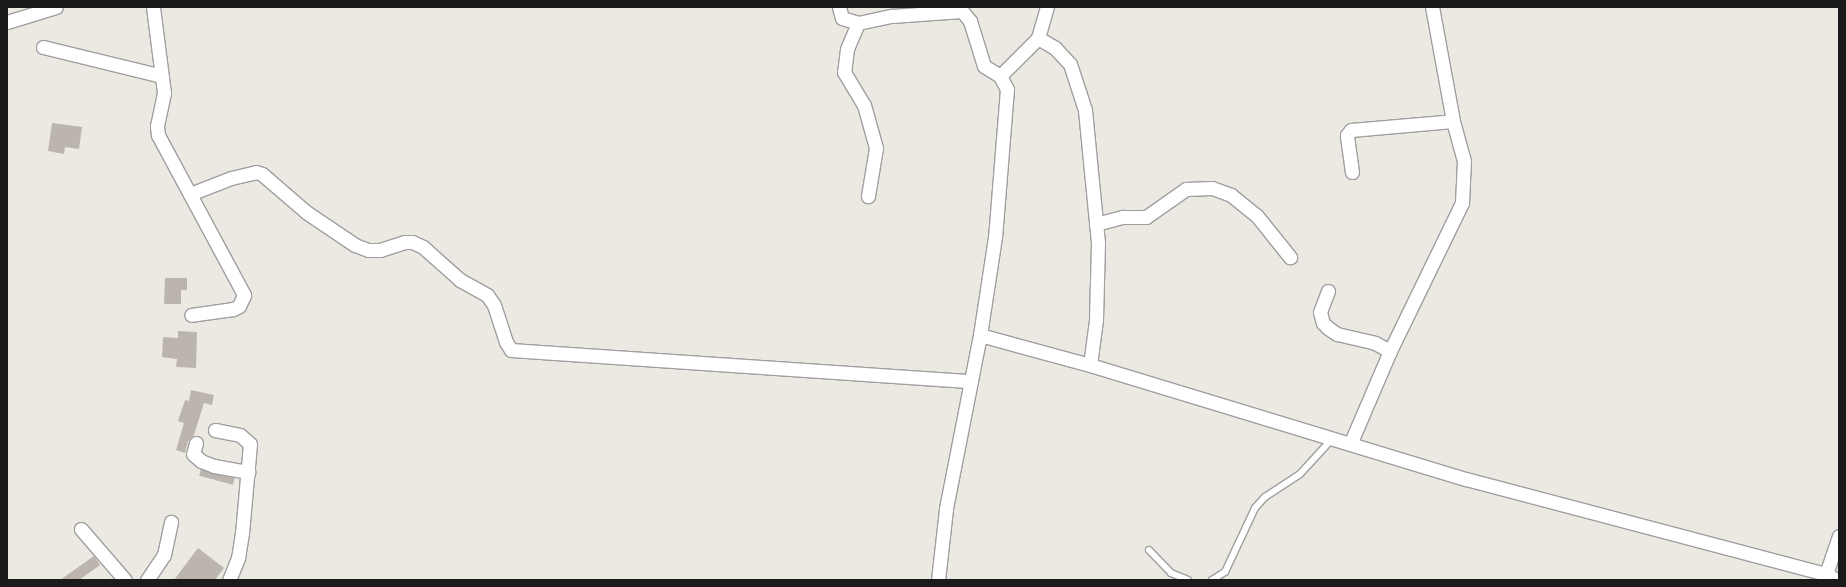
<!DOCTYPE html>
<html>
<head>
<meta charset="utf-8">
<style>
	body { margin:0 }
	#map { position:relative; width:1846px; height:587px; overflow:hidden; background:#ece8e2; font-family:"IBM Plex Sans",sans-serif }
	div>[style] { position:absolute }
	.building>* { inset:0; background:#bcb4af; transform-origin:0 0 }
	.roads { filter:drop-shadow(1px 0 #9f9f9f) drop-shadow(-1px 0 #9f9f9f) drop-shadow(0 1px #9f9f9f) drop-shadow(0 -1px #9f9f9f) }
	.lane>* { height:6px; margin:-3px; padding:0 3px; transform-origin:3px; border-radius:3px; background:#fff }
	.street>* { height:13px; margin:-6.5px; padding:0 6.5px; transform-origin:6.5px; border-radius:6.5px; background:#fff }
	span { translate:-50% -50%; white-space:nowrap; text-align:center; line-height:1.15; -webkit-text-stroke:3.5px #fff; paint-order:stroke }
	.frame { position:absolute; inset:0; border:8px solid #1b1b1b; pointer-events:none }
</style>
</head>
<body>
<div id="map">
	<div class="building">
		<div style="clip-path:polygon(52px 123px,82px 127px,79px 149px,65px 147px,64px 154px,48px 151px)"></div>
		<div style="clip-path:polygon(165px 278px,187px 278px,187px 290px,181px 290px,181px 304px,164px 304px)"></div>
		<div style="clip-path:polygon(178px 331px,197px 332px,196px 368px,176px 367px,177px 359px,162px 357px,163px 337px,178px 338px)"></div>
		<div style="clip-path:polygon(191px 390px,214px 395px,212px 405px,204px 403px,194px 435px,188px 441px,185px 453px,176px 450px,184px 423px,178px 421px,185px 400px,189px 401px)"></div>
		<div style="left:201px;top:469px;width:35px;height:7px;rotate:15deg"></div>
		<div style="clip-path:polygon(198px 548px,224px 568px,215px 580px,174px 580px)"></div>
		<div style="clip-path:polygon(94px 556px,100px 565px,79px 580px,60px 580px)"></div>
	</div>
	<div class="roads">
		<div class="lane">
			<div style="left:1149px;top:550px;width:32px;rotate:46deg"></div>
			<div style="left:1171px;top:573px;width:18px;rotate:22deg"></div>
			<div style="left:1212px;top:580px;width:15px;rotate:-32deg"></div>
			<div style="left:1225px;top:572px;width:71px;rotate:-64.9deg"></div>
			<div style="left:1255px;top:508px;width:15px;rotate:-48deg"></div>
			<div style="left:1265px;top:497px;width:42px;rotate:-33.3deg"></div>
			<div style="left:1300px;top:474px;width:49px;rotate:-47.5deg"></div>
		</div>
		<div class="street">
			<div style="left:153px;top:7px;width:87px;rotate:82.7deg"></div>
			<div style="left:164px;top:93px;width:34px;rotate:102deg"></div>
			<div style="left:157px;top:126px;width:9px;rotate:84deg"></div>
			<div style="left:158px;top:135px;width:182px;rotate:61.7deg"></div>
			<div style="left:244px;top:295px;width:12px;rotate:114deg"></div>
			<div style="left:239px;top:306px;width:7px;rotate:153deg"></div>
			<div style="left:233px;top:309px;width:42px;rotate:171.9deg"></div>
			<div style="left:839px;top:7px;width:11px;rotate:75deg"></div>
			<div style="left:842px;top:18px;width:17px;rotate:17deg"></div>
			<div style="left:858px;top:23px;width:35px;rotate:-12deg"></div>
			<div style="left:892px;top:16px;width:70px;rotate:-4.1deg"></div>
			<div style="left:962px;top:11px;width:13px;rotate:51deg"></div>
			<div style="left:970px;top:21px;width:47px;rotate:72.7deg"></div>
			<div style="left:984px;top:66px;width:19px;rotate:32deg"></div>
			<div style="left:1000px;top:76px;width:15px;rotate:62deg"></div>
			<div style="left:1007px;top:89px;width:148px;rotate:94.6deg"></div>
			<div style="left:995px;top:237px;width:99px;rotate:98.7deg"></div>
			<div style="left:980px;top:335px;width:177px;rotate:101.1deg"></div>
			<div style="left:946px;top:509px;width:71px;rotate:96.4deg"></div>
			<div style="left:7px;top:22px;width:51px;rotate:-17deg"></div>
			<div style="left:858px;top:23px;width:28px;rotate:113deg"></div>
			<div style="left:847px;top:49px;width:23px;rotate:97deg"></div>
			<div style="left:844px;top:72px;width:39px;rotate:59deg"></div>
			<div style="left:864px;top:105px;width:45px;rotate:74.4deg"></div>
			<div style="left:876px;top:148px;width:49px;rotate:99.5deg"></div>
			<div style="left:1038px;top:38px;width:20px;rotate:30deg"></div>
			<div style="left:1055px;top:48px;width:22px;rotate:47deg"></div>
			<div style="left:1070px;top:64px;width:48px;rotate:71.9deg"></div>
			<div style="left:1085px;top:110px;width:134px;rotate:84.4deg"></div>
			<div style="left:1098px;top:243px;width:77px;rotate:91.5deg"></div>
			<div style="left:1096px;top:320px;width:45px;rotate:97.6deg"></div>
			<div style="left:43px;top:47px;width:122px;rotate:13.7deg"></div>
			<div style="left:1000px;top:76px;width:54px;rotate:-45deg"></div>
			<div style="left:1038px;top:38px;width:32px;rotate:-74deg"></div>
			<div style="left:1352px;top:172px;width:37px;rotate:-98deg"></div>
			<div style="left:1347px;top:135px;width:6px;rotate:-51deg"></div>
			<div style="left:1351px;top:130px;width:102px;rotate:-5deg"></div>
			<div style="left:190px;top:194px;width:44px;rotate:-21.3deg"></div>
			<div style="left:231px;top:178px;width:26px;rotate:-13deg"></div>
			<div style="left:256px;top:172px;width:6px;rotate:18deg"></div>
			<div style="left:262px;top:174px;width:58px;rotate:40.8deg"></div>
			<div style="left:306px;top:212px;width:59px;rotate:34deg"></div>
			<div style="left:355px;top:245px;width:14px;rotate:21deg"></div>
			<div style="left:368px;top:250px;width:12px"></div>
			<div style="left:380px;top:250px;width:26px;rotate:-18deg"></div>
			<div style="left:405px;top:242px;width:7px"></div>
			<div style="left:412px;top:242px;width:12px;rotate:24deg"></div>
			<div style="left:423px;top:247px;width:50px;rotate:41.7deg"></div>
			<div style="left:460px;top:280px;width:31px;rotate:29deg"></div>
			<div style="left:487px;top:295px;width:12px;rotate:55deg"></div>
			<div style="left:494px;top:305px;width:39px;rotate:72deg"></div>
			<div style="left:506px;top:342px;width:9px;rotate:58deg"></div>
			<div style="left:511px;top:350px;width:461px;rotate:3.9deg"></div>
			<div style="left:1096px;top:224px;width:28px;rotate:-15deg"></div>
			<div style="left:1123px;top:217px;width:23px"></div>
			<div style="left:1146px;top:217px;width:49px;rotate:-35deg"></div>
			<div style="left:1186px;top:189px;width:26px;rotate:-2deg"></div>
			<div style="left:1212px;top:188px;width:20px;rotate:20deg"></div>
			<div style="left:1231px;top:195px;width:33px;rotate:39deg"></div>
			<div style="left:1257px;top:216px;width:53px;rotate:51.2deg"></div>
			<div style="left:1328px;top:291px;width:22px;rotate:111deg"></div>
			<div style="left:1320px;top:312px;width:11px;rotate:75deg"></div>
			<div style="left:1323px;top:323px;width:7px;rotate:45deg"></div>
			<div style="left:1328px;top:328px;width:11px;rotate:34deg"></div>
			<div style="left:1337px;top:334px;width:39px;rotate:13deg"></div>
			<div style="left:1375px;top:343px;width:17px;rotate:28deg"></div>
			<div style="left:980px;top:335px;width:114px;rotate:15.3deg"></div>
			<div style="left:1090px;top:365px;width:393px;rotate:16.9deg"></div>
			<div style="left:1466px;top:479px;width:372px;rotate:14.8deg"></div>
			<div style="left:1826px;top:574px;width:13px;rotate:29deg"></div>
			<div style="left:215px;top:430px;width:25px;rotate:11deg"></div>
			<div style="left:240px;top:435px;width:13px;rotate:42deg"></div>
			<div style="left:250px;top:444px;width:89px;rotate:95.1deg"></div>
			<div style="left:242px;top:533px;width:25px;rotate:99deg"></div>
			<div style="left:238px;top:558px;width:24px;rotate:112deg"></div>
			<div style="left:1351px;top:442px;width:99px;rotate:-66.8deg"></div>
			<div style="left:1390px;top:351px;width:165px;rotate:-64.1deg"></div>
			<div style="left:1462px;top:203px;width:42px;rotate:-87.3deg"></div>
			<div style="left:1464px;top:161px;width:41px;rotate:-105.4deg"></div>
			<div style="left:1453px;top:121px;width:116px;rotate:-100.4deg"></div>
			<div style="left:196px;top:443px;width:11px;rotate:105deg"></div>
			<div style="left:193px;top:454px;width:11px;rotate:41deg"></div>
			<div style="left:201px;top:461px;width:14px;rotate:21deg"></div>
			<div style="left:214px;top:466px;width:35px;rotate:10deg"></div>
			<div style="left:81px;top:529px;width:67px;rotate:49.2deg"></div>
			<div style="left:1826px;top:574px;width:40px;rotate:-71.1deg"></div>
			<div style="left:147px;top:580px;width:30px;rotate:-56deg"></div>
			<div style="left:164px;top:555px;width:34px;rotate:-78deg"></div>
		</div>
	</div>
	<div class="frame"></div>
</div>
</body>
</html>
